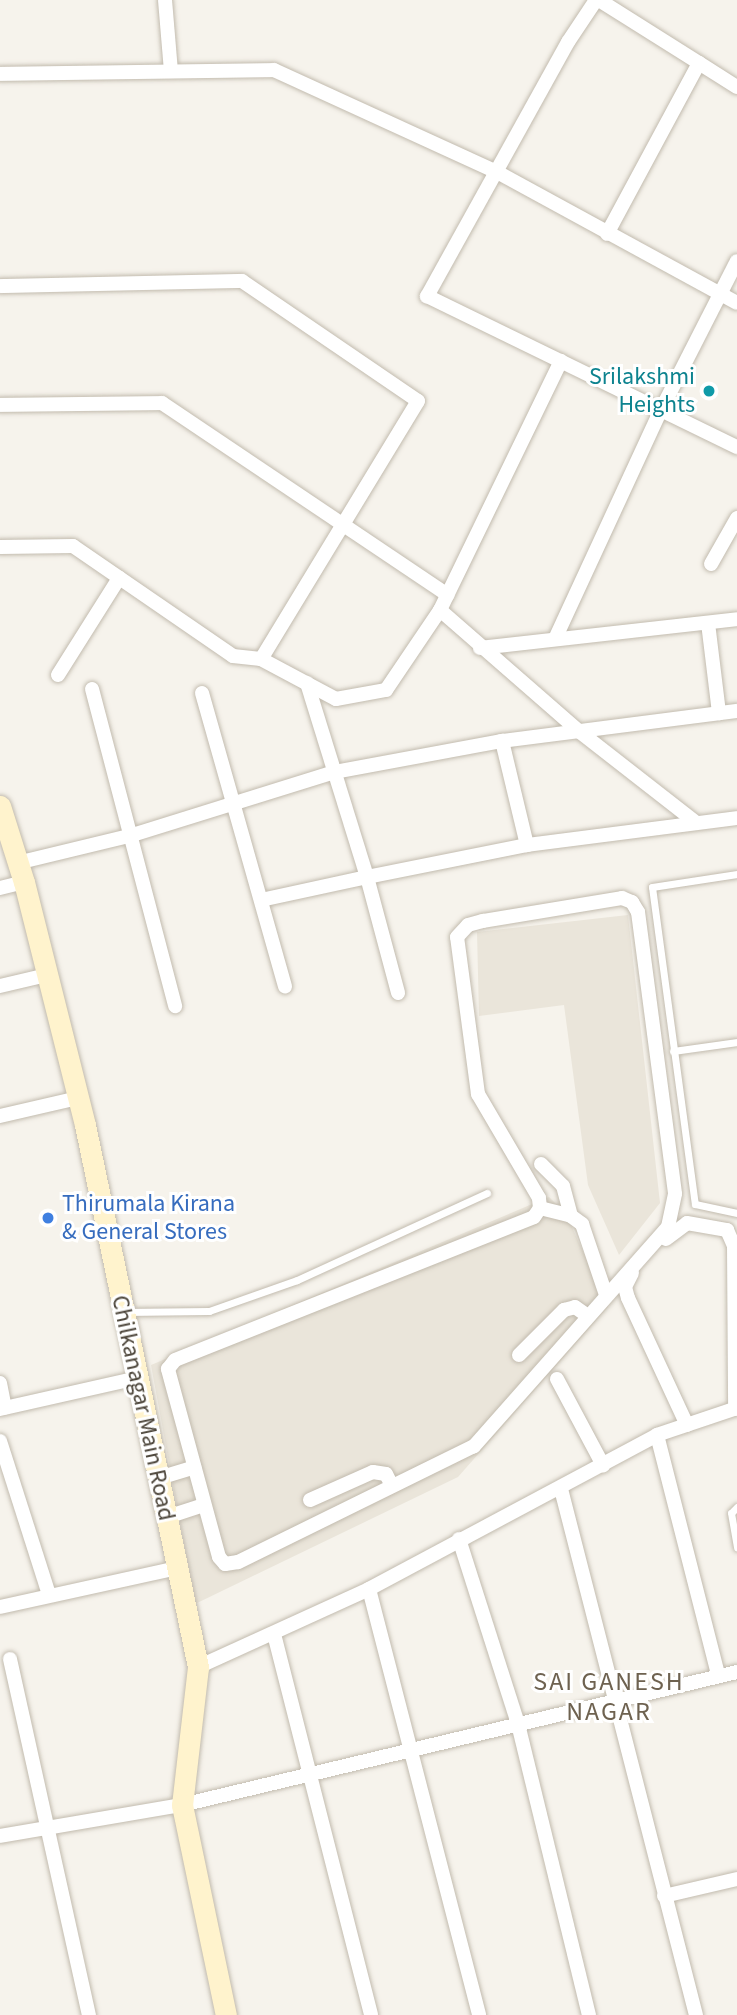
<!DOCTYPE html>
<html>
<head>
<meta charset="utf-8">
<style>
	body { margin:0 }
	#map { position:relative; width:737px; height:2015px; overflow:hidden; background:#f6f3ec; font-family:"Source Sans 3",sans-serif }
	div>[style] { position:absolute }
	.residential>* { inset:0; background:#eae5da }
	.roads { filter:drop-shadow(0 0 2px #c2bbae) drop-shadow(0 0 2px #c2bbae) }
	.lane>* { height:7px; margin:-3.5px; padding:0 3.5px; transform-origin:3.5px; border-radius:3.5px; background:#fff }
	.street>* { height:14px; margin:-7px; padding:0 7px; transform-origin:7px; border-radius:7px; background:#fff }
	.secondary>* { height:21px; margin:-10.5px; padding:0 10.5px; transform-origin:10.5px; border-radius:10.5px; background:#fff3cd }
	.dots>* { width:19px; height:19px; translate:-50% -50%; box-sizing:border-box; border:4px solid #fff; border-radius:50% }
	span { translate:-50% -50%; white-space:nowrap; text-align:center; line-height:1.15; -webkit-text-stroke:6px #fff; paint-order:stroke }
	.culture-label { font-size:24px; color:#0d838f }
	.right { translate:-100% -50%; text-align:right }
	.shop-label { font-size:24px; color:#366cbe }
	.left { translate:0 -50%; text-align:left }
	.street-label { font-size:24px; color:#4b4439 }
	.neighbourhood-label { font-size:26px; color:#6e6250; letter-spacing:2px }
</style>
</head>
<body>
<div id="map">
	<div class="residential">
		<div style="clip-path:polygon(628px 915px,660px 1203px,619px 1255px,588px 1185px,564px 1005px,479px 1016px,477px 932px)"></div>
		<div style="clip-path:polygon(549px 1197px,566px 1214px,608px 1307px,458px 1477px,195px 1604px,151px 1365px)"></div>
	</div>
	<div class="roads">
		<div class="lane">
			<div style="left:737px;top:874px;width:86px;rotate:171.3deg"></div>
			<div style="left:652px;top:887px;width:320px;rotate:82.3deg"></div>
			<div style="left:695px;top:1204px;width:43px;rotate:12.1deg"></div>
			<div style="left:673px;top:1051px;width:65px;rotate:-8deg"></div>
			<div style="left:125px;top:1312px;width:84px;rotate:-0.7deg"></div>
			<div style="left:209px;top:1311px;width:93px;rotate:-19.4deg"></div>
			<div style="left:297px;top:1280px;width:209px;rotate:-24.6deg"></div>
			<div style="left:737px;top:1507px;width:8px;rotate:135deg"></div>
			<div style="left:731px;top:1513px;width:35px;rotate:80deg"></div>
		</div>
		<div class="street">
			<div style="left:165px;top:0;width:71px;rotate:85.2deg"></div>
			<div style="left:596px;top:0;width:50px;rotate:123.7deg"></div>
			<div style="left:568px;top:42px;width:291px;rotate:119deg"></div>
			<div style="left:427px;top:296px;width:345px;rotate:26deg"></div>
			<div style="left:599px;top:0;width:118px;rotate:32.2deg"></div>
			<div style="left:699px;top:63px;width:194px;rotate:118.3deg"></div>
			<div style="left:699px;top:63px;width:45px;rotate:32.3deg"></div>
			<div style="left:0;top:74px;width:274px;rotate:-0.8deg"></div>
			<div style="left:274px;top:70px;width:245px;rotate:24.6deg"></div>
			<div style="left:497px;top:172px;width:273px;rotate:28.6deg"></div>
			<div style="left:0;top:286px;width:242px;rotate:-1.2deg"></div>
			<div style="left:242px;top:281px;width:213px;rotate:34.3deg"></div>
			<div style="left:418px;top:401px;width:302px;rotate:121.3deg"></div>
			<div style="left:0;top:405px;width:162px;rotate:-0.7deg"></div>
			<div style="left:162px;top:403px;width:344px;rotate:33.9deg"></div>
			<div style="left:0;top:547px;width:73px;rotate:-0.8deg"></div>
			<div style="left:73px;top:546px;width:194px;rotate:34.5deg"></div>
			<div style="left:233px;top:656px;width:28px;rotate:6deg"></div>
			<div style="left:261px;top:659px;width:85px;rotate:28.1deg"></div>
			<div style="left:336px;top:699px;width:51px;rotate:-10.2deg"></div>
			<div style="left:386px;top:690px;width:97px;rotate:-56deg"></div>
			<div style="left:440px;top:610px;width:277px;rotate:-64.1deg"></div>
			<div style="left:711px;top:564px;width:53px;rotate:-60.5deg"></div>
			<div style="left:440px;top:610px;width:186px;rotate:41.1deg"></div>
			<div style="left:580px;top:732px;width:145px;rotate:38deg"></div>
			<div style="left:708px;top:623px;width:91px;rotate:83deg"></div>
			<div style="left:555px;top:639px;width:252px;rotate:-65.2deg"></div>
			<div style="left:661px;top:410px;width:167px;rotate:-63deg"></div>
			<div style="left:480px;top:648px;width:259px;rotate:-6.4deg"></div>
			<div style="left:58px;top:675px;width:115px;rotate:-57.8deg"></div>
			<div style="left:307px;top:683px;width:203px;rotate:72.8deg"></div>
			<div style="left:367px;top:877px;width:163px;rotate:-11.3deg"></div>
			<div style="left:527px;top:845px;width:212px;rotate:-7.3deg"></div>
			<div style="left:92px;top:689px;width:328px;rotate:75.3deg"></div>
			<div style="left:202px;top:693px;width:305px;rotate:74.2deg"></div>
			<div style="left:502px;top:741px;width:107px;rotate:76.5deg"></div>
			<div style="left:17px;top:863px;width:115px;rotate:-13.6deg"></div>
			<div style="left:129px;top:836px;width:215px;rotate:-17.3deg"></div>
			<div style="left:334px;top:772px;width:171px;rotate:-10.5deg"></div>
			<div style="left:502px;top:741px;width:237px;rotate:-7.3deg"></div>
			<div style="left:0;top:888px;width:25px;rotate:-14deg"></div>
			<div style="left:622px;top:898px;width:11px;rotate:22deg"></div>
			<div style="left:632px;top:902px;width:12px;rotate:59deg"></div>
			<div style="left:638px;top:912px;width:284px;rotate:82.5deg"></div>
			<div style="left:675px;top:1194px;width:34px;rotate:102deg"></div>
			<div style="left:668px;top:1227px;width:293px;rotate:131.5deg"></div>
			<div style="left:474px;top:1446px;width:263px;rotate:153.8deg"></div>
			<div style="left:238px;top:1562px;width:13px;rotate:171deg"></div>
			<div style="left:225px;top:1564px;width:9px;rotate:-131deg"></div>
			<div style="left:219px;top:1557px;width:195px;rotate:-105.2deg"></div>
			<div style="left:168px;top:1369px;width:11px;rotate:-52deg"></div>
			<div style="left:175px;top:1360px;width:386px;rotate:-21.7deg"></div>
			<div style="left:534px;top:1217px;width:11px;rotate:-56deg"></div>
			<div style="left:540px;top:1208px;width:10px;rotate:-96deg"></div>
			<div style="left:539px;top:1198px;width:121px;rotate:-120.4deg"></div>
			<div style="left:478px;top:1094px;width:158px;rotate:-97.6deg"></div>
			<div style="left:457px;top:937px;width:16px;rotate:-47deg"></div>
			<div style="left:468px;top:925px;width:16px;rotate:-15deg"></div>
			<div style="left:483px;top:921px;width:141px;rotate:-9.4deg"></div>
			<div style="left:261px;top:900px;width:108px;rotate:-12.2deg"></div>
			<div style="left:367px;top:877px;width:120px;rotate:75deg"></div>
			<div style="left:0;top:986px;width:48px;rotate:-13.2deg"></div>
			<div style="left:0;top:1116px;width:80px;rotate:-13deg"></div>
			<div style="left:541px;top:1164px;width:31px;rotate:45deg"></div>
			<div style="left:563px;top:1186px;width:31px;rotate:75deg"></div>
			<div style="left:540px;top:1208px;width:32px;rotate:14deg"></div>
			<div style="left:571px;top:1216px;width:14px;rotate:36deg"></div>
			<div style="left:582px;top:1224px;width:75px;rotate:71.3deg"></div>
			<div style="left:666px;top:1239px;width:26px;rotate:-37deg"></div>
			<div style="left:687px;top:1223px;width:41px;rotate:9.9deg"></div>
			<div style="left:727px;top:1230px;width:17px;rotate:66deg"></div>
			<div style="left:734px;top:1246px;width:163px;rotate:89.6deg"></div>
			<div style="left:632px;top:1273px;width:16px;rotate:117deg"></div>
			<div style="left:625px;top:1287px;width:11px;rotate:75deg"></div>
			<div style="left:628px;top:1298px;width:140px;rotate:65.1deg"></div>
			<div style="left:519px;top:1355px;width:64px;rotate:-45deg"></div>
			<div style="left:564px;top:1310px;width:11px;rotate:-15deg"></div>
			<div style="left:575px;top:1307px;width:16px;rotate:35deg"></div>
			<div style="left:557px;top:1379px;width:98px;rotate:61.9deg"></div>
			<div style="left:0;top:1383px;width:25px;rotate:79deg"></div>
			<div style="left:0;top:1409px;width:141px;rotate:-12.7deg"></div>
			<div style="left:657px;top:1435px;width:248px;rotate:75.7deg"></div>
			<div style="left:0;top:1441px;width:162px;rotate:72.3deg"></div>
			<div style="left:159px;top:1478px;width:37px;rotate:-17deg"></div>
			<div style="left:561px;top:1489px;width:543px;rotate:75.61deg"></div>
			<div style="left:310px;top:1500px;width:69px;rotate:-24deg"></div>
			<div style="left:373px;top:1472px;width:13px;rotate:9deg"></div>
			<div style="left:386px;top:1474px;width:13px;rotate:63deg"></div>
			<div style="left:167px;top:1517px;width:39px;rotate:-18deg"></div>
			<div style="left:459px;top:1539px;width:194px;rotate:72.3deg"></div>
			<div style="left:518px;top:1724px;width:300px;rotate:76.3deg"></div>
			<div style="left:369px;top:1589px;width:440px;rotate:75.5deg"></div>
			<div style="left:0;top:1607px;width:181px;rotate:-12.4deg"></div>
			<div style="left:274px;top:1634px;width:393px;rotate:75.7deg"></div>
			<div style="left:10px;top:1659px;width:365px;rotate:77.5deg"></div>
			<div style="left:198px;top:1667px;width:188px;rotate:-24.5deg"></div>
			<div style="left:369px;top:1589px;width:327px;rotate:-28.1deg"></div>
			<div style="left:657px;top:1435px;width:84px;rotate:-18.6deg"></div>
			<div style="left:0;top:1836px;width:185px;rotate:-9.7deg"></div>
			<div style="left:182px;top:1805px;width:571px;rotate:-13.48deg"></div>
			<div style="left:664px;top:1896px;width:75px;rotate:-13.1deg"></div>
		</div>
		<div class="secondary">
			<div style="left:0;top:806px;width:80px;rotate:72.5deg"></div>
			<div style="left:24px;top:882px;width:251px;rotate:75.9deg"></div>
			<div style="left:85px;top:1125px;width:554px;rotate:78.22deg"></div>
			<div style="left:198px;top:1667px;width:139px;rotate:96.6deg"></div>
			<div style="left:182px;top:1805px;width:215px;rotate:78.2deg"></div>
		</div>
	</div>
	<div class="dots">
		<div style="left:709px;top:391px;background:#0f9aa8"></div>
		<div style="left:48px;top:1218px;background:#3f7fe0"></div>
	</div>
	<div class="culture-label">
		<span class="right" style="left:695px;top:391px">Srilakshmi<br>Heights</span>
	</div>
	<div class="shop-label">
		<span class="left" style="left:62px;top:1218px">Thirumala Kirana<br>&amp; General Stores</span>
	</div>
	<div class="street-label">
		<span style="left:143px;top:1408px;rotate:78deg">Chilkanagar Main Road</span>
	</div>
	<div class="neighbourhood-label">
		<span style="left:609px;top:1697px">SAI GANESH<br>NAGAR</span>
	</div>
</div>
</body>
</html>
